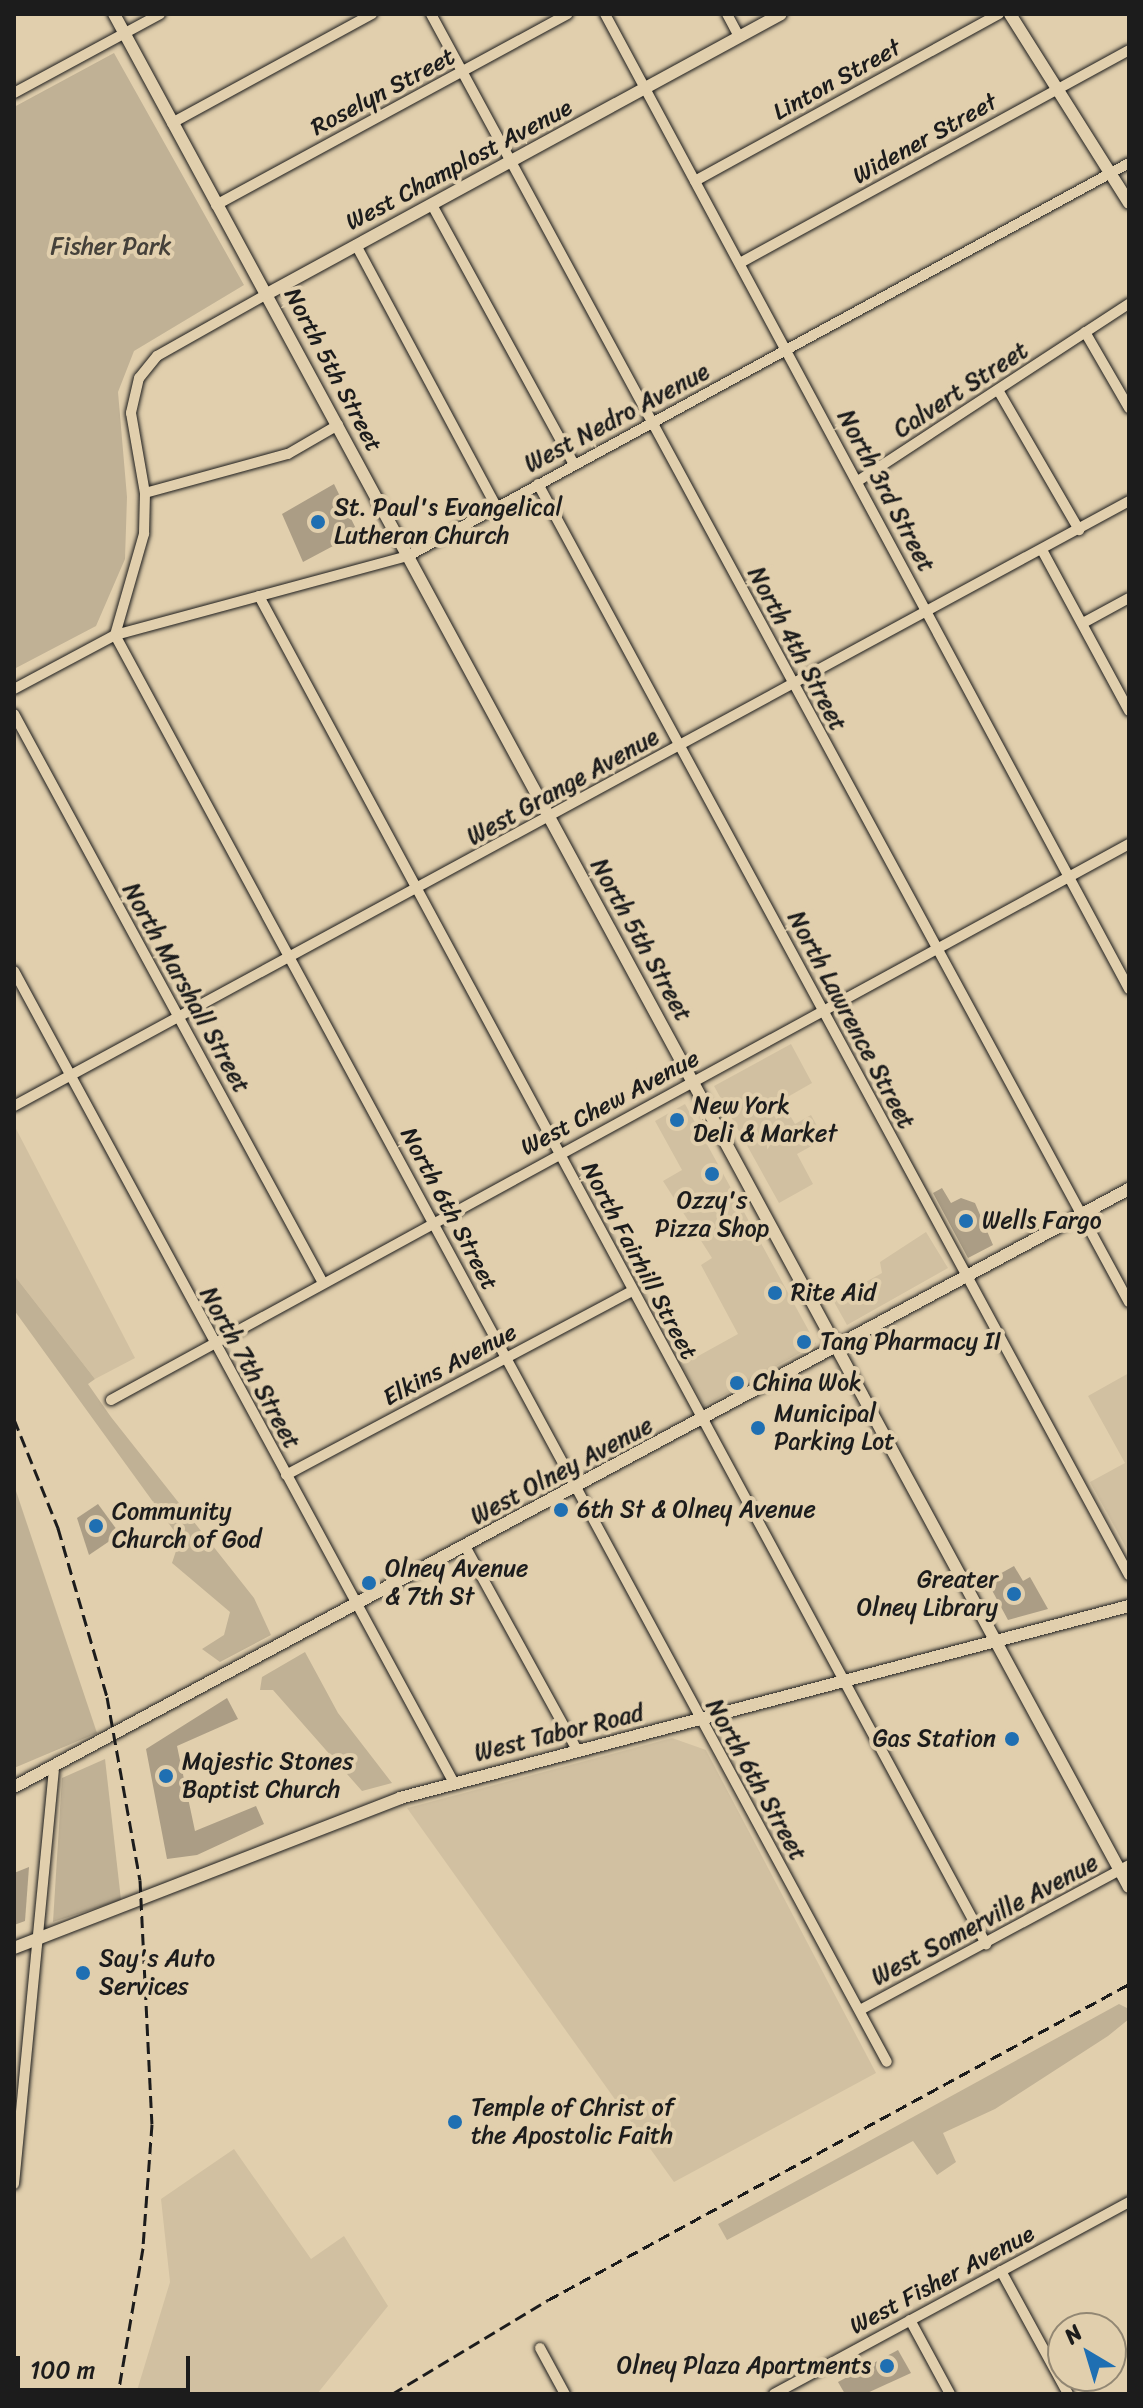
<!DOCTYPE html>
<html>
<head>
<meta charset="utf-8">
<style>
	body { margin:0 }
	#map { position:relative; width:1143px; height:2408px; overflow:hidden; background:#e1cfad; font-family:Sriracha,sans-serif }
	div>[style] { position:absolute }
	.built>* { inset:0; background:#d1c0a1 }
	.green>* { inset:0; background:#c0b195 }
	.building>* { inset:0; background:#ab9d85 }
	.roads { filter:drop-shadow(0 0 2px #1c1c1c) drop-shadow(0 0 2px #1c1c1c) }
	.minor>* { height:10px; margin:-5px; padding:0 5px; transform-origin:5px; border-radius:5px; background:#e1cfad }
	.tertiary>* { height:12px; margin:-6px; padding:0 6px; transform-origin:6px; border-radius:6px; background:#e1cfad }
	.rail>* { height:3px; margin-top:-1.5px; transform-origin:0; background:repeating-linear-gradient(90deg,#1c1c1c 0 12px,transparent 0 18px) }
	.dots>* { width:22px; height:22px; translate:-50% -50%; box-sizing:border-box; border:4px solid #e1cfad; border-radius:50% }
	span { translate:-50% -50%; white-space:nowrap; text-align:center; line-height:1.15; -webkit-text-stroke:8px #e1cfad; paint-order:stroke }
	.street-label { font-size:24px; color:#1c1c1c }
	.park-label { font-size:24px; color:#45413a }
	.poi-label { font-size:24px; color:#1c1c1c }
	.left { translate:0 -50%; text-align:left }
	.right { translate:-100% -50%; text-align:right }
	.frame { position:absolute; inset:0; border:16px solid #1c1c1c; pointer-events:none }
	.north { position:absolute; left:1047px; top:2312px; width:80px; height:80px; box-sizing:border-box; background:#e1cfad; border:2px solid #928773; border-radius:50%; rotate:322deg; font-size:22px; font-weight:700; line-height:32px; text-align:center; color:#1c1c1c }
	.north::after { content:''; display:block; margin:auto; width:28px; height:36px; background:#1f6fb2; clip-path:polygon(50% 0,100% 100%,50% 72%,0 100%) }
	.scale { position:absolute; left:16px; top:2356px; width:174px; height:36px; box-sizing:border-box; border:4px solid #1c1c1c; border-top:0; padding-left:10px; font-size:24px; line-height:28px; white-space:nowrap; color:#1c1c1c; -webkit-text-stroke:6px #e1cfad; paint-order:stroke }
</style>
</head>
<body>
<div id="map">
	<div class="built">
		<div style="clip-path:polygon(791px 1044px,812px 1083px,770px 1107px,776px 1119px,788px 1112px,795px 1124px,811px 1115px,824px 1139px,797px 1154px,813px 1184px,779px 1203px,714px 1086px)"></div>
		<div style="clip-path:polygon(685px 1104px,816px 1344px,704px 1406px,682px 1365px,738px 1334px,701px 1265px,712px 1258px,663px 1181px,682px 1170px,655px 1121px)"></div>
		<div style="clip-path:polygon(14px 1125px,135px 1358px,95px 1379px,14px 1275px)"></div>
		<div style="clip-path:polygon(926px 1232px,948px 1268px,847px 1325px,833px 1300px,882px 1273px,880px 1262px)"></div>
		<div style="clip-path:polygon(1129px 1373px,1129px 1553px,1090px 1482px,1125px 1463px,1088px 1396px)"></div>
		<div style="clip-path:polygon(672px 1738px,706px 1750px,876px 2073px,674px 2182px,407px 1808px)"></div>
		<div style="clip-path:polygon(234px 2149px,311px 2259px,344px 2236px,388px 2306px,317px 2394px,136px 2394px,170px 2282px,161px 2199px)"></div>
	</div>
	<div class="green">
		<div style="clip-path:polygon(114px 53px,244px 285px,134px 351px,118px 392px,127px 497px,125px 559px,96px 626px,14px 669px,14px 107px)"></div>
		<div style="clip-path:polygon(14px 1275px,95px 1379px,88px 1384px,111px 1417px,254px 1598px,271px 1635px,220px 1662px,202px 1649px,224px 1635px,230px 1612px,172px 1563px,180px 1539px,14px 1310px)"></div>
		<div style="clip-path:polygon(14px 1485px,97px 1733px,14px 1768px)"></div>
		<div style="clip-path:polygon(305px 1652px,338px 1713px,392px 1783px,362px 1791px,273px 1690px,260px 1690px,262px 1677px)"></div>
		<div style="clip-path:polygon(105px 1759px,121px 1900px,53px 1922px,62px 1778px)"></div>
		<div style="clip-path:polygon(1119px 2004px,1129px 2009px,1129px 2019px,1108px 2036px,995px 2109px,943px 2133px,956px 2162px,937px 2175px,913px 2141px,727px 2240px,718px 2224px)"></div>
	</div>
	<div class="building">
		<div style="clip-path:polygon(334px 484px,361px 539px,353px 543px,350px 537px,303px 562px,282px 514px)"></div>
		<div style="clip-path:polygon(942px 1188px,951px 1203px,961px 1198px,975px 1203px,993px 1245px,968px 1258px,933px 1193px)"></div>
		<div style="clip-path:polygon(98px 1504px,120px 1534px,89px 1555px,77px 1518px)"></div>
		<div style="clip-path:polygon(1014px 1566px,1023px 1581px,1030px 1577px,1048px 1609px,1008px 1620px,987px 1581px)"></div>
		<div style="clip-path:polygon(227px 1698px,238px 1719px,177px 1746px,195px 1831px,256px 1806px,264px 1824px,197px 1855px,167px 1859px,146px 1749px)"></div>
		<div style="clip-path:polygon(29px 1867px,25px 1921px,14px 1925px,14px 1873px)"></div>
		<div style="clip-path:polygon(898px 2350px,911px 2373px,865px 2394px,845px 2394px,838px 2382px)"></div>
	</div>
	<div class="roads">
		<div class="minor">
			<div style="left:431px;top:14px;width:1465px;rotate:61.55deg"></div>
			<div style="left:605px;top:14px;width:1107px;rotate:61.74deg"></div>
			<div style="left:727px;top:14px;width:26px;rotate:62deg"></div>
			<div style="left:14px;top:93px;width:166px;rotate:-28.4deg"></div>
			<div style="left:172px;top:123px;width:228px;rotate:-28.6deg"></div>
			<div style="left:695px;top:181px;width:347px;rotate:-28.8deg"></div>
			<div style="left:216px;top:205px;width:400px;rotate:-28.5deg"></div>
			<div style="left:432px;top:205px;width:295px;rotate:61.3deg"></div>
			<div style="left:356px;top:245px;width:296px;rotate:61.8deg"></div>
			<div style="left:740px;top:263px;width:443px;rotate:-28.7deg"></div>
			<div style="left:267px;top:294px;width:126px;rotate:150.6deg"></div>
			<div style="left:157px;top:356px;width:28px;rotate:129deg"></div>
			<div style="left:139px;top:378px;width:36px;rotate:103deg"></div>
			<div style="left:131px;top:413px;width:81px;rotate:80.1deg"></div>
			<div style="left:145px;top:493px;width:41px;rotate:91.4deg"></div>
			<div style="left:144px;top:534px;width:105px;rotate:106deg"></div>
			<div style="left:115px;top:635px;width:1622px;rotate:61.59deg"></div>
			<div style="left:1085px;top:332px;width:88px;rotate:59.9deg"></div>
			<div style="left:998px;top:390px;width:162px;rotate:59.9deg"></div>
			<div style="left:858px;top:481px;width:324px;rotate:-33.2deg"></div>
			<div style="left:538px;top:484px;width:1241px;rotate:61.56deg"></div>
			<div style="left:145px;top:493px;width:148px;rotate:-15.3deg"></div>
			<div style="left:288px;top:454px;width:58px;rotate:-30.1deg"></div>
			<div style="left:1042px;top:550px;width:183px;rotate:61.6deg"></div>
			<div style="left:259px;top:596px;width:1532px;rotate:61.66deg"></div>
			<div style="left:1083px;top:623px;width:52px;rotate:-28.5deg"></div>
			<div style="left:14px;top:689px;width:115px;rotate:-28.1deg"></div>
			<div style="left:115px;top:635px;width:303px;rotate:-15.1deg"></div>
			<div style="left:408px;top:556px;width:821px;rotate:-28.59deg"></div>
			<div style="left:14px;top:714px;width:645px;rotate:61.49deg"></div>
			<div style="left:14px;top:971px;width:924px;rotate:61.55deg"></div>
			<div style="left:14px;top:1106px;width:1269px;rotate:-28.48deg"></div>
			<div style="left:111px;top:1400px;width:1160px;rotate:-28.64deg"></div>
			<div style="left:286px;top:1475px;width:392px;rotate:-28deg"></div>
			<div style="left:466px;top:1548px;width:230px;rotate:61.2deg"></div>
			<div style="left:860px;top:2010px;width:306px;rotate:-28.3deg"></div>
			<div style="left:14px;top:2184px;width:415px;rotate:-84.5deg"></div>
			<div style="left:1001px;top:2271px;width:140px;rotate:61.4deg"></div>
			<div style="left:910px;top:2320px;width:84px;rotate:61.6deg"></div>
			<div style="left:540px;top:2348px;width:52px;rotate:61.5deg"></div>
			<div style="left:774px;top:2394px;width:404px;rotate:-28.4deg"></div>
		</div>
		<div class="tertiary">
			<div style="left:114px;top:14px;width:2130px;rotate:61.55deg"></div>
			<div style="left:1010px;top:14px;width:223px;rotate:57.8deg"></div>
			<div style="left:267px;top:294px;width:585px;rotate:-28.58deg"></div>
			<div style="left:14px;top:1787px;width:1265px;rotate:-28.21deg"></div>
			<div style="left:14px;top:1948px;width:414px;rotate:-21.2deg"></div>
			<div style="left:400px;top:1798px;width:754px;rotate:-14.76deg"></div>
		</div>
	</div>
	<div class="rail">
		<div style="left:14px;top:1419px;width:118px;rotate:68deg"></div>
		<div style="left:58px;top:1528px;width:176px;rotate:73.8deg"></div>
		<div style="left:107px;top:1697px;width:186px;rotate:79.8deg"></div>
		<div style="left:140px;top:1880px;width:244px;rotate:87.2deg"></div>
		<div style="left:152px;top:2124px;width:124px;rotate:94.2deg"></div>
		<div style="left:143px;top:2248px;width:148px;rotate:99.7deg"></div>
		<div style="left:392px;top:2394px;width:182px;rotate:-31.1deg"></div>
		<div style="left:548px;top:2300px;width:661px;rotate:-28.54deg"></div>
	</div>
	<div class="dots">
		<div style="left:318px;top:522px;background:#1f6fb2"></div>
		<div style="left:677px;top:1120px;background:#1f6fb2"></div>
		<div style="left:712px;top:1174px;background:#1f6fb2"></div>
		<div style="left:966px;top:1221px;background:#1f6fb2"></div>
		<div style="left:775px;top:1293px;background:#1f6fb2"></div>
		<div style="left:804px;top:1342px;background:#1f6fb2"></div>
		<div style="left:737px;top:1383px;background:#1f6fb2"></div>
		<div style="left:758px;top:1428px;background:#1f6fb2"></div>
		<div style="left:561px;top:1510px;background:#1f6fb2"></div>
		<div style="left:96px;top:1526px;background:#1f6fb2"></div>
		<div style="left:369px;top:1583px;background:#1f6fb2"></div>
		<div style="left:1014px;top:1594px;background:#1f6fb2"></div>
		<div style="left:1012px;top:1739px;background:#1f6fb2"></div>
		<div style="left:166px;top:1776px;background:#1f6fb2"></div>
		<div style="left:83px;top:1973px;background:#1f6fb2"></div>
		<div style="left:455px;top:2122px;background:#1f6fb2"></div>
		<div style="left:887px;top:2366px;background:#1f6fb2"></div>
	</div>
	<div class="street-label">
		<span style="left:837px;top:80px;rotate:-29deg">Linton Street</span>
		<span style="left:383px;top:92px;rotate:-28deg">Roselyn Street</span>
		<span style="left:925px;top:139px;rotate:-29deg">Widener Street</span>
		<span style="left:459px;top:165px;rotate:-28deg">West Champlost Avenue</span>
		<span style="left:333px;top:370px;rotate:62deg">North 5th Street</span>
		<span style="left:961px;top:390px;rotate:-33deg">Calvert Street</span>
		<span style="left:617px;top:418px;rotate:-28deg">West Nedro Avenue</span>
		<span style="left:886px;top:491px;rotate:62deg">North 3rd Street</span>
		<span style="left:797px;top:649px;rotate:62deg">North 4th Street</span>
		<span style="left:563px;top:787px;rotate:-29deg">West Grange Avenue</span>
		<span style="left:641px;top:940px;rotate:61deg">North 5th Street</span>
		<span style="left:186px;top:988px;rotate:61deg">North Marshall Street</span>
		<span style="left:851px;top:1020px;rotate:62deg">North Lawrence Street</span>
		<span style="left:610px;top:1103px;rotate:-28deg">West Chew Avenue</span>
		<span style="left:449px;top:1209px;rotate:62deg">North 6th Street</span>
		<span style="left:639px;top:1261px;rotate:62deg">North Fairhill Street</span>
		<span style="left:450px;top:1365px;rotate:-28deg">Elkins Avenue</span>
		<span style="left:250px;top:1368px;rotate:61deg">North 7th Street</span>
		<span style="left:562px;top:1471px;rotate:-28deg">West Olney Avenue</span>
		<span style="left:559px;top:1733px;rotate:-14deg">West Tabor Road</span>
		<span style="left:756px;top:1780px;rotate:61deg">North 6th Street</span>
		<span style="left:985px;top:1920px;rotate:-28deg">West Somerville Avenue</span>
		<span style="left:942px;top:2280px;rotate:-28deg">West Fisher Avenue</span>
	</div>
	<div class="park-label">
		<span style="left:111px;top:247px">Fisher Park</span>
	</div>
	<div class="poi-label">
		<span class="left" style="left:334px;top:522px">St. Paul's Evangelical<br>Lutheran Church</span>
		<span class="left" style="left:693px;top:1120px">New York<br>Deli &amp; Market</span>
		<span style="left:712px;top:1215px">Ozzy's<br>Pizza Shop</span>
		<span class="left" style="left:982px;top:1221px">Wells Fargo</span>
		<span class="left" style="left:791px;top:1293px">Rite Aid</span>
		<span class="left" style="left:820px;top:1342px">Tang Pharmacy II</span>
		<span class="left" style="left:753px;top:1383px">China Wok</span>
		<span class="left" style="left:774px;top:1428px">Municipal<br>Parking Lot</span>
		<span class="left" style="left:577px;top:1510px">6th St &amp; Olney Avenue</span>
		<span class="left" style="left:112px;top:1526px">Community<br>Church of God</span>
		<span class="left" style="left:385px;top:1583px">Olney Avenue<br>&amp; 7th St</span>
		<span class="right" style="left:998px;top:1594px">Greater<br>Olney Library</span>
		<span class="right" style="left:996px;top:1739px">Gas Station</span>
		<span class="left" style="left:182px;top:1776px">Majestic Stones<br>Baptist Church</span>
		<span class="left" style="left:99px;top:1973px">Say's Auto<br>Services</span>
		<span class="left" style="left:471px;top:2122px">Temple of Christ of<br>the Apostolic Faith</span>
		<span class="right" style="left:871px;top:2366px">Olney Plaza Apartments</span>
	</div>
	<div class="frame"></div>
	<div class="north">N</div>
	<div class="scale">100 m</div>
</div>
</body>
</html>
